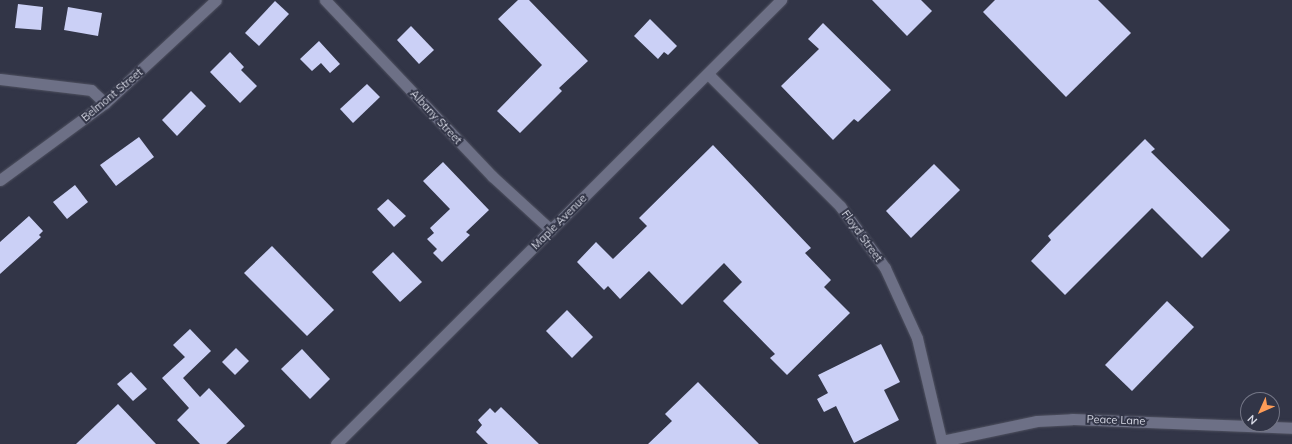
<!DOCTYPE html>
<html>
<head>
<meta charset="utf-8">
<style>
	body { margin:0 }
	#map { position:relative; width:1292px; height:444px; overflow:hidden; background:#323547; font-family:Mulish,sans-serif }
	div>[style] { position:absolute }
	.building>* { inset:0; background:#cbd0f6 }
	.roads { filter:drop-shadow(0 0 1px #4f5160) drop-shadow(0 0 1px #4f5160) }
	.minor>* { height:11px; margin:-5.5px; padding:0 5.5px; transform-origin:5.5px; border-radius:5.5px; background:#6d7086 }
	.tertiary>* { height:11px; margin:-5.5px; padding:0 5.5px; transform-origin:5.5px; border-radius:5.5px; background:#6d7086 }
	.secondary>* { height:11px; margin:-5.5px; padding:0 5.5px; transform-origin:5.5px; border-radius:5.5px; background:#6d7086 }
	span { translate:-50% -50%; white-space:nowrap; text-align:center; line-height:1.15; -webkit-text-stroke:4px #323547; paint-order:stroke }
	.street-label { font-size:11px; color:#d6d8e4 }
	.north { position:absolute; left:1240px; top:392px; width:40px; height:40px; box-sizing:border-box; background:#323547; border:1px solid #747686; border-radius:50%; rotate:225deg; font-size:11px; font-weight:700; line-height:16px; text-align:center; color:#d6d8e4 }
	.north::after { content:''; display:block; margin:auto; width:14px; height:18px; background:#fe9c57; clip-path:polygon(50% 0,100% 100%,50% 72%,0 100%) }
</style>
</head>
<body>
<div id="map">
	<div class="building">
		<div style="clip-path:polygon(518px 0,529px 0,588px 61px,559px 88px,562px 91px,520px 133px,497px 111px,542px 65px,498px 19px)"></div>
		<div style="clip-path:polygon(872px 0,921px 0,932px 11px,907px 36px)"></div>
		<div style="clip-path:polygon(995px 0,1098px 0,1131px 33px,1066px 97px,983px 12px)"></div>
		<div style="clip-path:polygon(275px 1px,289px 14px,259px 46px,245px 33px)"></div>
		<div style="clip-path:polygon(18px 4px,43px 7px,41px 30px,15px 28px)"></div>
		<div style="clip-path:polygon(68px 7px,102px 13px,98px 36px,64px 30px)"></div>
		<div style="clip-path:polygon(650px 19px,677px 46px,668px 55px,664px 52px,658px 59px,634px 36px)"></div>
		<div style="clip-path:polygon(823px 23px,891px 90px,858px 122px,854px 119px,833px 140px,781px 86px,819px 49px,808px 39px)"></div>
		<div style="clip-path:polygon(411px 26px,434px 50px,419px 64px,397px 40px)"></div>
		<div style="clip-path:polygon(319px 41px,340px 64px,330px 73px,321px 63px,312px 71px,300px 59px)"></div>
		<div style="clip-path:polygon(230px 52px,244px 67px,241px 70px,257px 86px,240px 103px,210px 72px)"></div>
		<div style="clip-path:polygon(367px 84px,380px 97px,353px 123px,340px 109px)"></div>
		<div style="clip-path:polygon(191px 91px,206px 106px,177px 136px,162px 120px)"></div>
		<div style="clip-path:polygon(139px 137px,154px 157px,116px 186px,100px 165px)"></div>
		<div style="clip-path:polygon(1145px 139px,1155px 149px,1151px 152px,1230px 230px,1202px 258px,1152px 208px,1065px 295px,1031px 261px,1051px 240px,1048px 236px)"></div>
		<div style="clip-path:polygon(713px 145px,811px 248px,805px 253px,831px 280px,824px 287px,850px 313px,787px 375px,770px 358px,775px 354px,723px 301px,742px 282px,724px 263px,682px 305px,649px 271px,620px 299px,608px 286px,604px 290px,577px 262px,596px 242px,613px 259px,647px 226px,639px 218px)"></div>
		<div style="clip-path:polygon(443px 162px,489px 210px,466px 232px,470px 235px,442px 262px,433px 253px,437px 249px,427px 239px,434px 233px,430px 228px,450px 209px,423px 181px)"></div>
		<div style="clip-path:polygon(934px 164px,960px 190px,911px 238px,886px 211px)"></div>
		<div style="clip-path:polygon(75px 185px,88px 202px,67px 219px,53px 202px)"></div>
		<div style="clip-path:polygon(388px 199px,406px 216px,394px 227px,377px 209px)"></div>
		<div style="clip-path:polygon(29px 216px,43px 231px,39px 235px,41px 237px,0 274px,0 242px)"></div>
		<div style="clip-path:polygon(272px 246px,334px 310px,307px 336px,244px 273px)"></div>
		<div style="clip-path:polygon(393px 252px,422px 282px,400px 302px,372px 272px)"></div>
		<div style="clip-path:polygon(1167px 301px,1194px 327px,1132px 391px,1105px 365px)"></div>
		<div style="clip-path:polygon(567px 310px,593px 337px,572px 358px,546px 331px)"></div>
		<div style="clip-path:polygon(190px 329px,211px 351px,183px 378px,200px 397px,209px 388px,245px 426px,226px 444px,200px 444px,177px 420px,189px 408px,162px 378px,185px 357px,173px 345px)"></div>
		<div style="clip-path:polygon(881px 344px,900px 382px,884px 390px,899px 420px,854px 443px,836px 406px,824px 412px,817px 399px,828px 393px,818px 375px)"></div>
		<div style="clip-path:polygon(236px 348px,249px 361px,235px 375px,222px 362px)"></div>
		<div style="clip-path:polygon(302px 349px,330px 379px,310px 399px,281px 369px)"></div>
		<div style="clip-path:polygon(131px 372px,147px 389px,133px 401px,117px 384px)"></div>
		<div style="clip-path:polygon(698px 382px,759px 444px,648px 444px,672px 421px,665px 414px)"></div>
		<div style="clip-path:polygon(118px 404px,156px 444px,76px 444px)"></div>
		<div style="clip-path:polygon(501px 407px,539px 444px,488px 444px,476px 432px,482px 425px,478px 420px,490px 408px,495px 413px)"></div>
	</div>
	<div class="roads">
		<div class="minor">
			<div style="left:708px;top:74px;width:187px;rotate:45deg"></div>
			<div style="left:840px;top:206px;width:77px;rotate:54deg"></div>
			<div style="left:885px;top:268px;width:77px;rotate:65.4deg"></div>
			<div style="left:917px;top:338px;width:109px;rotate:76.7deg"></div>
			<div style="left:0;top:79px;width:92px;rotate:6.9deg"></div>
			<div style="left:91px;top:90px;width:19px;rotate:43deg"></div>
			<div style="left:942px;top:441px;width:97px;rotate:-11.9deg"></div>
			<div style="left:1037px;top:421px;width:35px;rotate:-3deg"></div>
			<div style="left:1072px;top:419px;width:220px;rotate:2.3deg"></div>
		</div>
		<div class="tertiary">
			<div style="left:325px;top:0;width:243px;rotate:46.5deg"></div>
			<div style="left:492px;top:176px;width:80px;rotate:42.5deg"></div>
			<div style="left:0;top:180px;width:130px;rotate:-36.3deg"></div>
			<div style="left:105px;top:103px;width:151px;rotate:-42.9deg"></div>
		</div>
		<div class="secondary">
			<div style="left:336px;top:444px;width:629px;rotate:-44.94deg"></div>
		</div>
	</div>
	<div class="street-label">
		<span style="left:112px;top:95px;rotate:-40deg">Belmont Street</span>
		<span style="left:436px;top:117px;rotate:47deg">Albany Street</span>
		<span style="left:559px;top:222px;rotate:-45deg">Maple Avenue</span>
		<span style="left:862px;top:236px;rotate:54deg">Floyd Street</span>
		<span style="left:1116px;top:420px;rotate:2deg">Peace Lane</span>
	</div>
	<div class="north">N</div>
</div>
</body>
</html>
